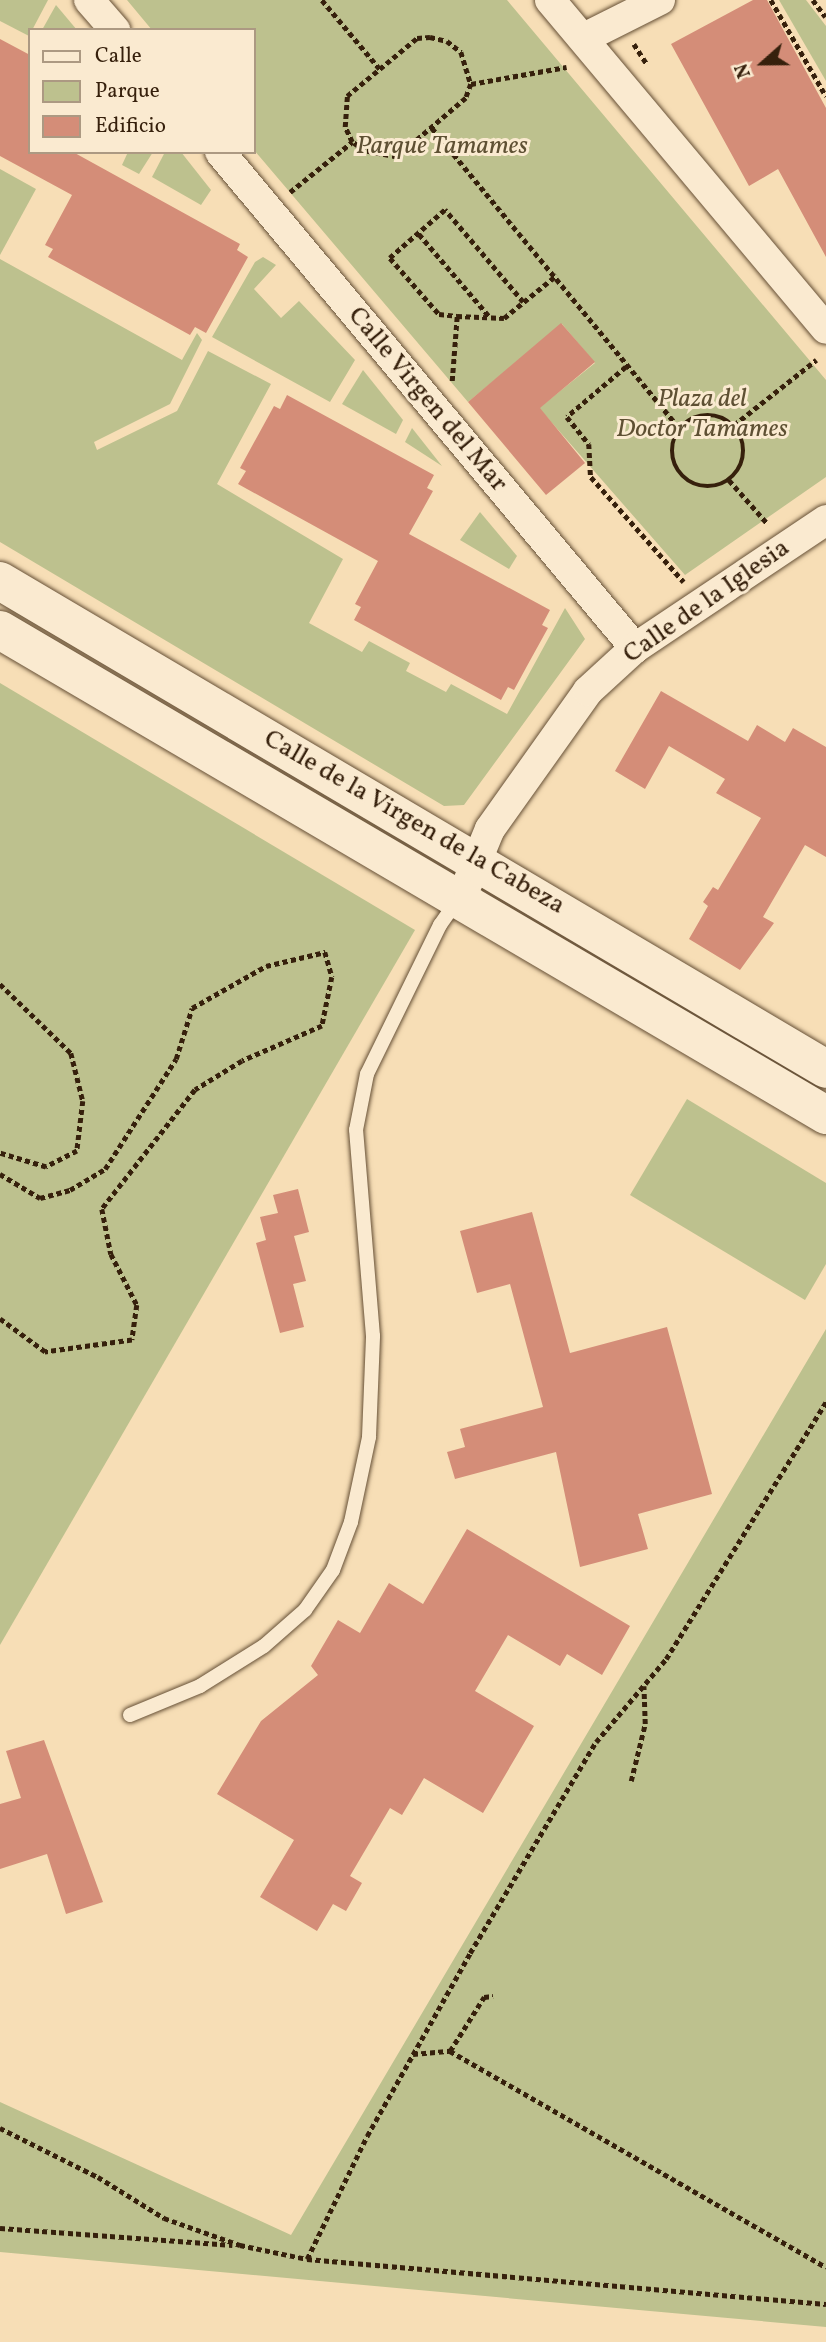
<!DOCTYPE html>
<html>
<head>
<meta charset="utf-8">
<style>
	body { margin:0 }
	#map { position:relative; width:826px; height:2342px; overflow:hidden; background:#f7deb6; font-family:Vollkorn,serif }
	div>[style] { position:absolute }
	.green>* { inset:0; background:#bdc18e }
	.building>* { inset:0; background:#d48d78 }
	.path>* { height:4.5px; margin-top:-2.25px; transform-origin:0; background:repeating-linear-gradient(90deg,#36200c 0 5px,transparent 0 8.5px) }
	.path>.ring { margin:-2.25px; padding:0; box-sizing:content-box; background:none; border:4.5px solid #36200c; border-radius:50% }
	.roads { filter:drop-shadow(0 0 2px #665036) drop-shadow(0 0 2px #665036) }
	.lane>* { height:14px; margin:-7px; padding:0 7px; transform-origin:7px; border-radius:7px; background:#faead0 }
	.street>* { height:30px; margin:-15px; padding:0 15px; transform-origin:15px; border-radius:15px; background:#faead0 }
	.secondary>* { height:38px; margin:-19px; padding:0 19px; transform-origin:19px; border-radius:19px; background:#faead0 }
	span { translate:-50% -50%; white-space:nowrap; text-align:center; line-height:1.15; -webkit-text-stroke:6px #faead0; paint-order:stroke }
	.park-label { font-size:26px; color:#5e5033; font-style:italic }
	.street-label { font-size:26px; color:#36200c }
	.legend { position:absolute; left:28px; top:28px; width:228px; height:126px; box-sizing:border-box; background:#faead0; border:2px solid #ac9982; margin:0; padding:9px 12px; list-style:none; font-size:21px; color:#36200c }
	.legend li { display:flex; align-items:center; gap:14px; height:35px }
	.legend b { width:35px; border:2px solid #ac9982 }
	.north { position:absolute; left:728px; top:28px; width:70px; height:70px; -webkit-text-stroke:5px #faead0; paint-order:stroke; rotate:249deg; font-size:19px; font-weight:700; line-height:28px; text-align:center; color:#36200c }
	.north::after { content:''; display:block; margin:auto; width:24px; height:32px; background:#36200c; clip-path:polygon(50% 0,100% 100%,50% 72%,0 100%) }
</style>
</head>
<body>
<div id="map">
	<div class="green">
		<div style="clip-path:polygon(0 0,48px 0,29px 36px,0 21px)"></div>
		<div style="clip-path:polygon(127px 0,507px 0,826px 380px,826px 477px,685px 575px,539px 408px,595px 363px,562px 324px,468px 402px,254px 150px,254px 30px,152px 30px)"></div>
		<div style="clip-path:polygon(779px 0,806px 0,826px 26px,826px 81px)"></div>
		<div style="clip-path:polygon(56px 5px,77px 30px,42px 30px)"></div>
		<div style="clip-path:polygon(128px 152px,153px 152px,139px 174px,122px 165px)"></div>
		<div style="clip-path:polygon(165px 152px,181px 152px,211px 190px,201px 205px,152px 177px)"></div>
		<div style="clip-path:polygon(0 169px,36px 189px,0 255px)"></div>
		<div style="clip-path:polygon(263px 257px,276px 265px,254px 289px,281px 318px,299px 301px,355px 360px,330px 402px,212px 337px,255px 262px)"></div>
		<div style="clip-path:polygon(0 259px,182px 360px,197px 333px,202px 340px,170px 404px,94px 442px,97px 450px,177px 411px,208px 351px,271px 384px,217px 484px,343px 559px,309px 623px,362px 652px,369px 641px,410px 663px,406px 671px,446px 692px,451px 684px,507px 714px,565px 608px,585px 639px,464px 805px,444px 806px,0 542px)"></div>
		<div style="clip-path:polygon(363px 370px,403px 420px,396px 434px,342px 404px)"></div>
		<div style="clip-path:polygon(412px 428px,442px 466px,405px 442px)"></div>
		<div style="clip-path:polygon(480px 512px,517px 556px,509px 569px,460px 540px)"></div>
		<div style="clip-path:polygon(0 683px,415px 930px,0 1645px)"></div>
		<div style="clip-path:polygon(687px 1099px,826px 1183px,826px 1264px,805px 1300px,630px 1195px)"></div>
		<div style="clip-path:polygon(826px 1329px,826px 2327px,0 2252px,0 2102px,291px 2235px)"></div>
	</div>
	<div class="building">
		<div style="clip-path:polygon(753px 0,767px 0,826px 108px,826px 257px,778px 169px,749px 186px,671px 44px)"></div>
		<div style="clip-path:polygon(0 39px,30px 55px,30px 152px,73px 152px,240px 244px,237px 250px,248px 257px,206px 333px,195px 327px,190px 335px,48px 257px,53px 249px,45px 245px,72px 195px,0 156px)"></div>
		<div style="clip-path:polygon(561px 323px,595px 362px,540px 408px,585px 463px,546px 495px,468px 402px)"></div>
		<div style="clip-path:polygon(287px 395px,434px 475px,427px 488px,433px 491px,409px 534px,550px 610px,542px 625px,548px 628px,527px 666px,514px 690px,508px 687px,501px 700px,354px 620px,361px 607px,355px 604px,378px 561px,238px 484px,246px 471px,240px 468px,274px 406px,280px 409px)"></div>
		<div style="clip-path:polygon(661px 691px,748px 741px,757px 725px,785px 742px,793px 728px,826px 747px,826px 857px,805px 845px,763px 917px,774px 923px,740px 970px,689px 939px,708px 906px,703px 902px,713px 887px,718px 890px,761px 818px,716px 793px,725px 779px,669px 746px,645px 789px,615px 771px)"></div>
		<div style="clip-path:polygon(298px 1189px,309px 1232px,294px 1236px,306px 1281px,293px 1284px,304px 1327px,280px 1333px,256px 1243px,266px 1240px,260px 1217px,278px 1213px,273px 1195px)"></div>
		<div style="clip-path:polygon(532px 1212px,570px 1353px,667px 1327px,712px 1494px,638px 1514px,648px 1549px,580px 1567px,556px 1452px,455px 1479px,447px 1452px,465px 1447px,460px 1429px,543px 1407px,510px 1284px,477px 1293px,460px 1231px)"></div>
		<div style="clip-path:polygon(467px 1529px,630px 1626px,602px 1675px,567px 1654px,560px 1666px,508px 1635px,475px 1691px,534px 1726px,483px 1813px,424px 1778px,402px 1815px,390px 1808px,350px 1876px,362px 1883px,346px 1911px,333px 1904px,317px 1931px,260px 1897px,294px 1840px,217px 1794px,261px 1721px,318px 1675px,311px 1666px,338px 1620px,360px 1633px,389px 1583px,423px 1604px)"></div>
		<div style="clip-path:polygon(44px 1740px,103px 1902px,66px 1914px,47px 1854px,0 1869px,0 1804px,21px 1798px,6px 1751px)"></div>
	</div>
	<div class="path">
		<div style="left:322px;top:0;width:90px;rotate:50deg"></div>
		<div style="left:771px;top:0;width:111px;rotate:60.2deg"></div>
		<div style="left:813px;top:0;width:21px;rotate:53deg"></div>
		<div style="left:430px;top:37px;width:17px;rotate:13deg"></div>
		<div style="left:447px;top:41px;width:18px;rotate:38deg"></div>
		<div style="left:461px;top:52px;width:34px;rotate:73deg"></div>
		<div style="left:471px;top:84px;width:15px;rotate:110deg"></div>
		<div style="left:466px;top:98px;width:91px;rotate:139.5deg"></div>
		<div style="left:397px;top:157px;width:33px;rotate:-169deg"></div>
		<div style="left:365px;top:151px;width:16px;rotate:-145deg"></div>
		<div style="left:352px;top:142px;width:17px;rotate:-115deg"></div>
		<div style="left:345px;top:127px;width:31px;rotate:-86deg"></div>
		<div style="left:347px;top:96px;width:91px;rotate:-39.6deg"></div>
		<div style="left:417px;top:38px;width:13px;rotate:-4deg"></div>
		<div style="left:634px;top:44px;width:24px;rotate:57deg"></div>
		<div style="left:471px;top:84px;width:97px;rotate:-10.1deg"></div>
		<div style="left:432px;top:128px;width:390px;rotate:50.5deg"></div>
		<div style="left:290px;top:192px;width:80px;rotate:-38.9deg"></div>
		<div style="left:419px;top:234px;width:109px;rotate:49.5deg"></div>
		<div style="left:523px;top:302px;width:121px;rotate:-130.3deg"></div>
		<div style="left:445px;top:210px;width:73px;rotate:138.9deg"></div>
		<div style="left:390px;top:258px;width:74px;rotate:48.8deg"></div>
		<div style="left:439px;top:314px;width:18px;rotate:6deg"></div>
		<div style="left:457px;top:316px;width:47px;rotate:2.4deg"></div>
		<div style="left:504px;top:318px;width:68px;rotate:-39.1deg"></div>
		<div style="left:626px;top:367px;width:77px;rotate:139.7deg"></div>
		<div style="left:567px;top:417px;width:35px;rotate:51deg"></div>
		<div style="left:589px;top:444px;width:33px;rotate:87deg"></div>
		<div style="left:591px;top:477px;width:140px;rotate:48.5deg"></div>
		<div style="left:452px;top:381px;width:65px;rotate:-85.6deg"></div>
		<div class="ring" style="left:672px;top:415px;width:67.5px;height:67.5px"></div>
		<div style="left:734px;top:425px;width:105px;rotate:-38.4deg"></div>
		<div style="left:729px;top:480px;width:57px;rotate:48.5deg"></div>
		<div style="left:0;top:984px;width:99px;rotate:44.2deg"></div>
		<div style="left:71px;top:1053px;width:49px;rotate:76deg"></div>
		<div style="left:83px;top:1101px;width:50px;rotate:96.8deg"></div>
		<div style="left:77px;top:1151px;width:35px;rotate:153deg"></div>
		<div style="left:46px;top:1167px;width:48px;rotate:-163.1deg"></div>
		<div style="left:0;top:1174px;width:47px;rotate:31deg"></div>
		<div style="left:40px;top:1198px;width:31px;rotate:-15deg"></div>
		<div style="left:70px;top:1190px;width:41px;rotate:-31deg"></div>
		<div style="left:105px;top:1169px;width:131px;rotate:-57.2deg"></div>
		<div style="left:176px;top:1059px;width:53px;rotate:-72.6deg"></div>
		<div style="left:192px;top:1008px;width:85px;rotate:-29.6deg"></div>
		<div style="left:266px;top:966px;width:61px;rotate:-13.3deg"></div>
		<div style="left:325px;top:952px;width:26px;rotate:74deg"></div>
		<div style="left:332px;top:977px;width:50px;rotate:101.5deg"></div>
		<div style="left:322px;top:1026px;width:87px;rotate:156.4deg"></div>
		<div style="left:242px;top:1061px;width:55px;rotate:148.3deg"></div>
		<div style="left:195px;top:1090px;width:151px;rotate:128deg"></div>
		<div style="left:102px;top:1209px;width:46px;rotate:78.7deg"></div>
		<div style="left:111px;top:1254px;width:57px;rotate:63deg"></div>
		<div style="left:137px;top:1305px;width:35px;rotate:98deg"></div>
		<div style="left:132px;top:1340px;width:88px;rotate:172.1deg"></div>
		<div style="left:45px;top:1352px;width:56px;rotate:-143.7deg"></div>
		<div style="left:631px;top:1781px;width:59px;rotate:-76.2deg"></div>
		<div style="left:645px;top:1724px;width:38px;rotate:-92deg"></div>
		<div style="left:450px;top:2051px;width:64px;rotate:-57.8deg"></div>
		<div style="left:484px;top:1997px;width:9px;rotate:-6deg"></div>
		<div style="left:413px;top:2054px;width:37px;rotate:-5deg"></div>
		<div style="left:450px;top:2051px;width:434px;rotate:29.9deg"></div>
		<div style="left:0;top:2128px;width:110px;rotate:26.6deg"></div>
		<div style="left:98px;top:2177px;width:78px;rotate:31.8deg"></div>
		<div style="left:164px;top:2218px;width:81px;rotate:19.6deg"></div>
		<div style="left:240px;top:2245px;width:68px;rotate:11.8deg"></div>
		<div style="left:307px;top:2259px;width:521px;rotate:4.96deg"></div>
		<div style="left:0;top:2228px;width:233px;rotate:4.2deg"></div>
		<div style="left:307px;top:2259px;width:137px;rotate:-64deg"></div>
		<div style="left:367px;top:2136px;width:210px;rotate:-60.6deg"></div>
		<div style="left:470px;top:1953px;width:246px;rotate:-59.2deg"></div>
		<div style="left:596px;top:1742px;width:109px;rotate:-49.9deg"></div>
		<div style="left:666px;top:1659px;width:303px;rotate:-58.1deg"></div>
	</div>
	<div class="roads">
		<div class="lane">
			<div style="left:130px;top:1715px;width:76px;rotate:-22.5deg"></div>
			<div style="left:200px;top:1686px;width:75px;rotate:-32deg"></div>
			<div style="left:264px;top:1646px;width:55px;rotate:-41.3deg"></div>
			<div style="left:305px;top:1610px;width:49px;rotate:-55deg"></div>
			<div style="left:333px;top:1570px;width:51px;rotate:-69.4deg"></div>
			<div style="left:351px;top:1522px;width:87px;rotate:-78deg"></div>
			<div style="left:369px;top:1437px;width:101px;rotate:-87.7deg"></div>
			<div style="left:373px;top:1336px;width:207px;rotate:-94.7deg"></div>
			<div style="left:356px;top:1130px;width:57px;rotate:-78.9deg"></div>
			<div style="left:367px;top:1074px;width:166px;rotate:-63.9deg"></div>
			<div style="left:440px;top:925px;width:29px;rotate:-55deg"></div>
		</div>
		<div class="street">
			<div style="left:89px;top:0;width:40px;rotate:49deg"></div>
			<div style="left:550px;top:0;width:429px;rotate:50deg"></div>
			<div style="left:584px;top:38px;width:85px;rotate:-26.6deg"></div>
			<div style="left:220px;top:152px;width:647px;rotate:50.08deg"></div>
			<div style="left:468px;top:882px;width:57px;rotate:-67.5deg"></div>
			<div style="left:490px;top:829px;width:169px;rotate:-54.6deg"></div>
			<div style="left:588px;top:691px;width:64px;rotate:-42.5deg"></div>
			<div style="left:635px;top:648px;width:230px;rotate:-33.8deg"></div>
		</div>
		<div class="secondary">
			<div style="left:0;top:581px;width:959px;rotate:30.57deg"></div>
			<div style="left:0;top:630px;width:958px;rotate:30.42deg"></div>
		</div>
	</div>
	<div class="park-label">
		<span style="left:442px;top:147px">Parque Tamames</span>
		<span style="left:702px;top:415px">Plaza del<br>Doctor Tamames</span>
	</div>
	<div class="street-label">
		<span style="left:427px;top:400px;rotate:50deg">Calle Virgen del Mar</span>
		<span style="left:707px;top:602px;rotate:-35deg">Calle de la Iglesia</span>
		<span style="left:414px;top:823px;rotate:30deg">Calle de la Virgen de la Cabeza</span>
	</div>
	<ul class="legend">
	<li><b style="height:9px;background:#faead0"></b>Calle</li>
	<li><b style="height:19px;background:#bdc18e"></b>Parque</li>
	<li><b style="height:19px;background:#d48d78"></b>Edificio</li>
	</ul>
	<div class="north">N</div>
</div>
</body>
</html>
